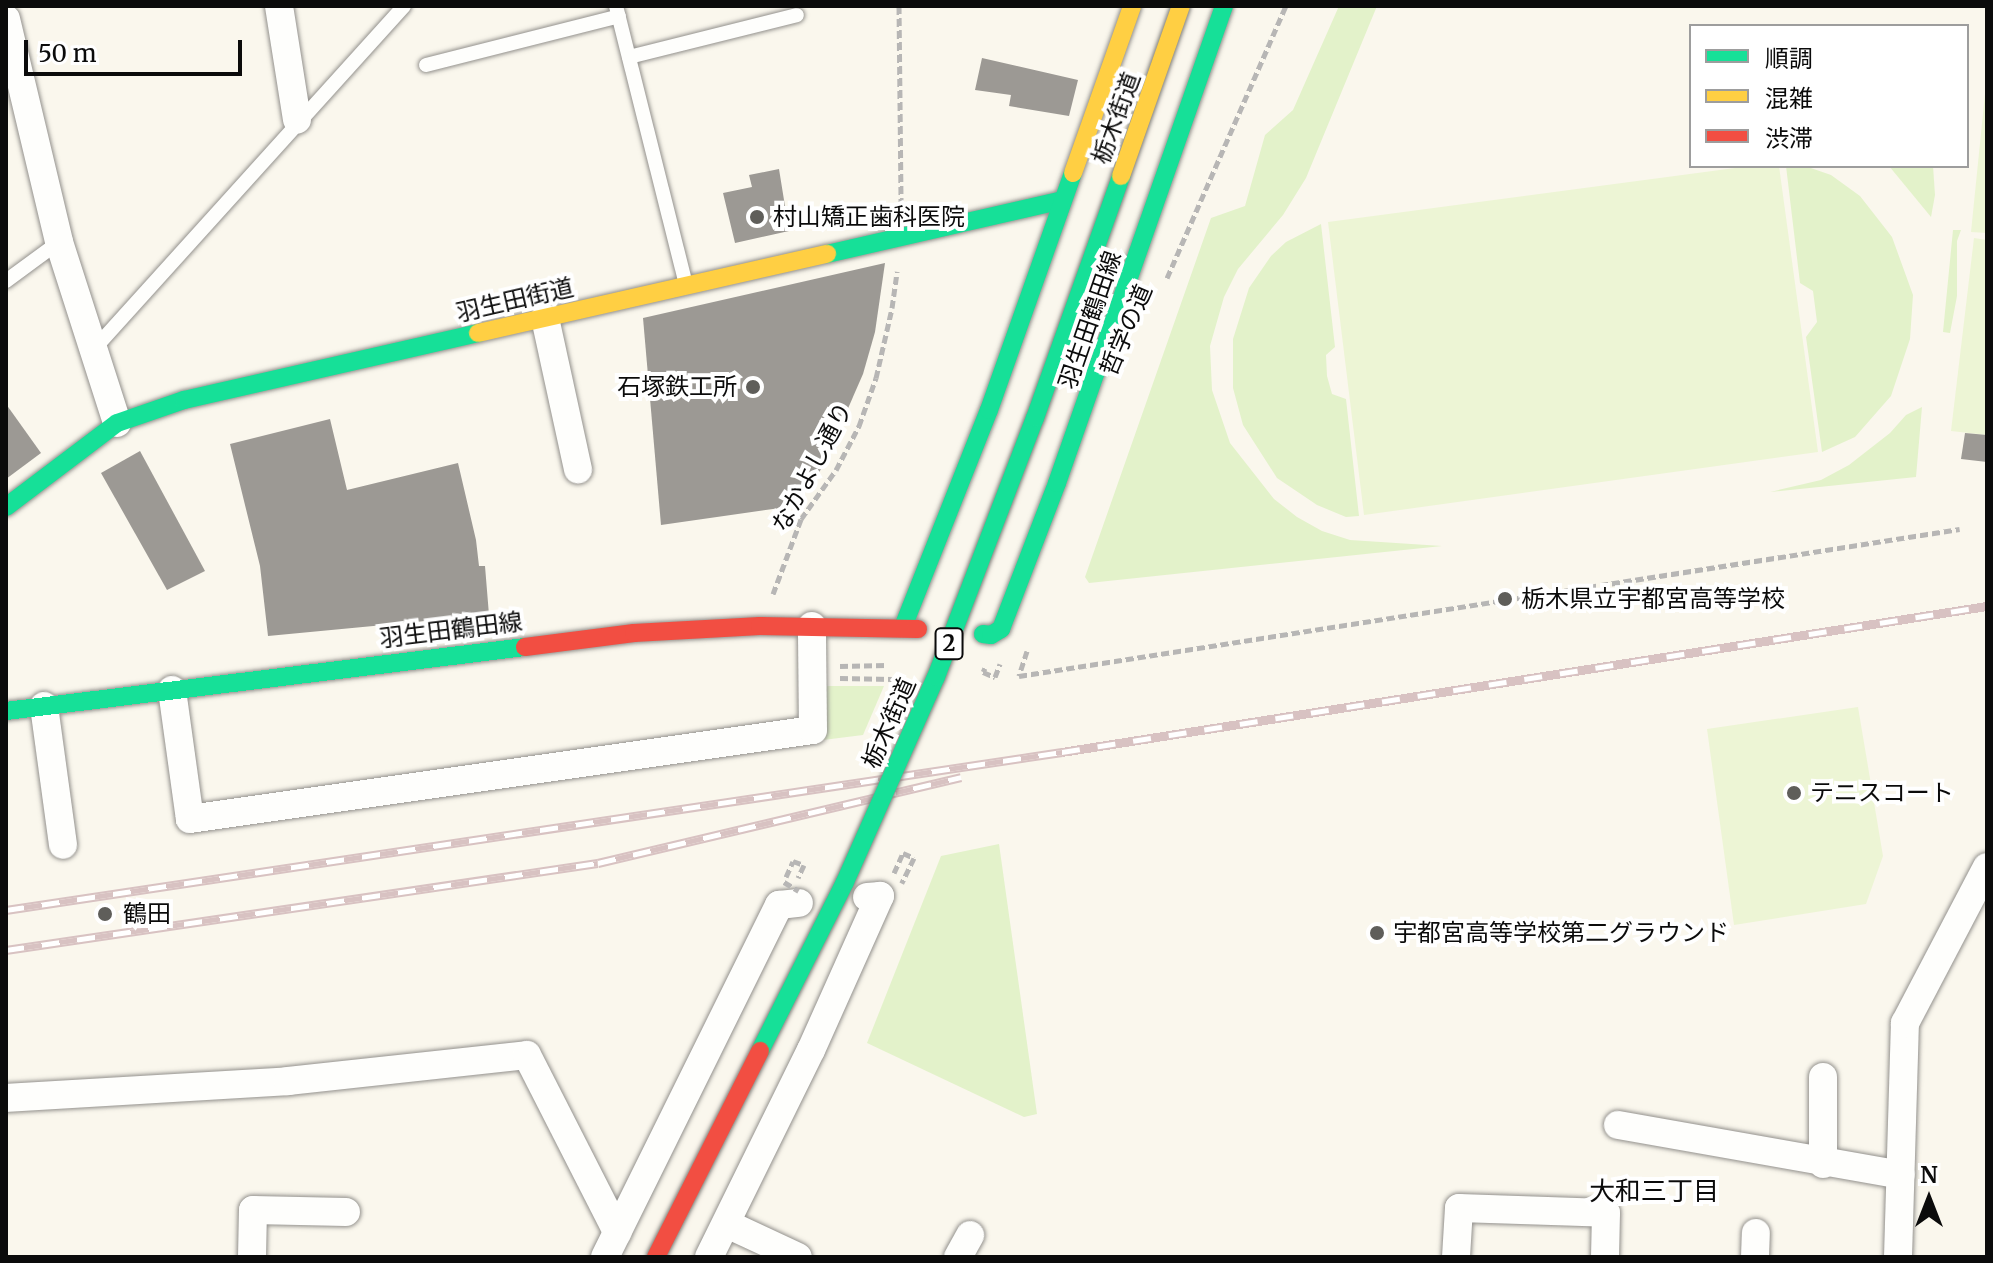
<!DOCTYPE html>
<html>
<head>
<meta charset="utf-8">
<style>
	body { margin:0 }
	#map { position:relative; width:1993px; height:1263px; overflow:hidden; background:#faf7ed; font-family:Merriweather,"Noto Sans JP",serif }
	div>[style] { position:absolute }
	.green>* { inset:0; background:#e3f2ca }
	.pitch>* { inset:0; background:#edf5d5 }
	.building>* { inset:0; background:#9c9994 }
	.path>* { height:5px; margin-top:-2.5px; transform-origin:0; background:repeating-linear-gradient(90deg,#b7b6b5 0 8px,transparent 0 12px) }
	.roads { filter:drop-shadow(0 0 2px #93918d) drop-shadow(0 0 2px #93918d) }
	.lane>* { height:14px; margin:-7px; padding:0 7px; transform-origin:7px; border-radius:7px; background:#fefefc }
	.street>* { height:28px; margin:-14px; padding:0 14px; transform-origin:14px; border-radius:14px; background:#fefefc }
	.fast>* { height:18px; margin:-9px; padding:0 9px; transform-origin:9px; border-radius:9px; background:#16e098 }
	.slow>* { height:18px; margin:-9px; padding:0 9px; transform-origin:9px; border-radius:9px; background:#ffcf43 }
	.jam>* { height:18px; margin:-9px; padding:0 9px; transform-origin:9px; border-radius:9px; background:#f24e42 }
	.rail>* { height:9px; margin-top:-4.5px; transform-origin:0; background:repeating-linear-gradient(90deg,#fff 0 18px,#d8c2c2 0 36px); box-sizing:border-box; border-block:2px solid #d8c2c2 }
	.path-bridge>* { height:5px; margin-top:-2.5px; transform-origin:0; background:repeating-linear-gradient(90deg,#b7b6b5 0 8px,transparent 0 12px) }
	.bridges { filter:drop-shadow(0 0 2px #807f7a) drop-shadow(0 0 2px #807f7a) }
	.fast-bridge>* { height:18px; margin:-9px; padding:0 9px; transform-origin:9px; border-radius:9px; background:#16e098 }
	.slow-bridge>* { height:18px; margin:-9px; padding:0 9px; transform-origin:9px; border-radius:9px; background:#ffcf43 }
	.jam-bridge>* { height:18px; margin:-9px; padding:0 9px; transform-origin:9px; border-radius:9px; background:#f24e42 }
	.dots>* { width:22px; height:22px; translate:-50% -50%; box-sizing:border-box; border:4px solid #fff; border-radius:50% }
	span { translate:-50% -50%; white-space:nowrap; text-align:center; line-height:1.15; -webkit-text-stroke:8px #fff; paint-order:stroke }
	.shield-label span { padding:2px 6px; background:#fff; border:2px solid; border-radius:6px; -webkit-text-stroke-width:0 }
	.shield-label { font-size:22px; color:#0b0b0b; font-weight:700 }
	.street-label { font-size:24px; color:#0b0b0b }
	.poi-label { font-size:24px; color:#0b0b0b }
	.left { translate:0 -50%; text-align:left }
	.right { translate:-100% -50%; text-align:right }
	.neighbourhood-label { font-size:26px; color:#0b0b0b }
	.frame { position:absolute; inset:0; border:8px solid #0b0b0b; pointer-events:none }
	.legend { position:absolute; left:1689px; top:24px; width:280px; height:144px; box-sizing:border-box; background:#fff; border:2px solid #9d9d9d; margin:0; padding:10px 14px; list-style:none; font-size:24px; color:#0b0b0b }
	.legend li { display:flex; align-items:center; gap:16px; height:40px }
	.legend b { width:40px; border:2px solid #9d9d9d }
	.north { position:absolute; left:1889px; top:1159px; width:80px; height:80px; -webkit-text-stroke:6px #fff; paint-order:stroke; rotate:0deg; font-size:22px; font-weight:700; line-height:32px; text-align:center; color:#0b0b0b }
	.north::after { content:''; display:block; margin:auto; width:28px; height:36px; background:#0b0b0b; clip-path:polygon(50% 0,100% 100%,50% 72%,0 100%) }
	.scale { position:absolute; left:24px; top:40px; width:218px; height:36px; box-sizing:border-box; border:4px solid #0b0b0b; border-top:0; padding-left:10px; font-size:24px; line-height:28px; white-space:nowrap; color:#0b0b0b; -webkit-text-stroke:6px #fff; paint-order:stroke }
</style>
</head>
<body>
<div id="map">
	<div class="green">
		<div style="clip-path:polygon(1339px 6px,1377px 6px,1306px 178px,1283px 215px,1238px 269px,1224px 297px,1210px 346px,1212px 390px,1230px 443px,1274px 499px,1297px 517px,1322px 531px,1350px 540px,1442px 546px,1089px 583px,1085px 577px,1211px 218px,1245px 206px,1265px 135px,1293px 110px)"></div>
		<div style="clip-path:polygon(1786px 166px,1805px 166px,1831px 175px,1860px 196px,1892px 237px,1913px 295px,1910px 339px,1891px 396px,1855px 437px,1822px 452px,1806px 337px,1817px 322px,1813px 291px,1800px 283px)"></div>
		<div style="clip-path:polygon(1889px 166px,1933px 166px,1935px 195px,1931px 217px)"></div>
		<div style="clip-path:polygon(1321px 224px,1335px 347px,1326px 355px,1327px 376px,1332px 394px,1346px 399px,1359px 516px,1346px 517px,1317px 505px,1277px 478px,1243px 425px,1233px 388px,1233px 339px,1249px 288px,1271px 256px,1286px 242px)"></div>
		<div style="clip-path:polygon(1953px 230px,1961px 230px,1957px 241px,1957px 296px,1950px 333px,1943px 332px)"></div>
		<div style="clip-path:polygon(1922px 407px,1916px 477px,1770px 492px,1821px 480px,1849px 465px,1890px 433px,1906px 415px)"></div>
		<div style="clip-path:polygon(825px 686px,884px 686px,863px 735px,823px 740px)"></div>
		<div style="clip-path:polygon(999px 844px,1037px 1114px,1024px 1117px,867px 1043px,941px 856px)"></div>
	</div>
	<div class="pitch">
		<div style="clip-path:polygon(1987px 74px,1987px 233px,1971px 232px)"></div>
		<div style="clip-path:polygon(1750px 166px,1779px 166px,1818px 452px,1364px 515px,1328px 222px)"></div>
		<div style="clip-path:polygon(1974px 238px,1987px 240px,1987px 435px,1951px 431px)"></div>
		<div style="clip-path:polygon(1858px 707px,1883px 856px,1866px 904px,1734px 925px,1707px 729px)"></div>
	</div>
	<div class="building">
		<div style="clip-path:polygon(982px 58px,1078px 80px,1069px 116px,1009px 106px,1011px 95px,975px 90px)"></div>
		<div style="clip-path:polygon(779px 169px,789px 231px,735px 243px,723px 193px,752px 187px,749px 175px)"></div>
		<div style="clip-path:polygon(885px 263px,875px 332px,863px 374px,822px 468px,794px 506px,661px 525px,643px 318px)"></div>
		<div style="clip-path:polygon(6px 404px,41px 453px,6px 479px)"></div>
		<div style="clip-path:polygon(330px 419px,347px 490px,458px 463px,476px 540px,479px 566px,485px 566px,489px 615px,268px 636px,260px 566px,230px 444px)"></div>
		<div style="clip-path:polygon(1965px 433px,1987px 435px,1987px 462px,1961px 459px)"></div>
		<div style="clip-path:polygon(140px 451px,205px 571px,167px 590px,101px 473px)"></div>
	</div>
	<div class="path">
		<div style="left:899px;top:6px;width:199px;rotate:89.4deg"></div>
		<div style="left:1167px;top:278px;width:297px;rotate:-66.4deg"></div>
		<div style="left:773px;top:594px;width:80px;rotate:-69.5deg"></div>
		<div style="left:801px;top:519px;width:60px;rotate:-54.5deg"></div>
		<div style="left:836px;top:470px;width:50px;rotate:-62.4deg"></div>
		<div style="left:859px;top:426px;width:51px;rotate:-70.5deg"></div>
		<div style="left:876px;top:378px;width:72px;rotate:-77.1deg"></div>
		<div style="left:892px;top:308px;width:37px;rotate:-82deg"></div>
		<div style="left:1027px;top:651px;width:26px;rotate:108deg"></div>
		<div style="left:1019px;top:676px;width:952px;rotate:-8.88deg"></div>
		<div style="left:840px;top:666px;width:47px;rotate:-1.2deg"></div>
		<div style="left:985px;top:668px;width:4px;rotate:117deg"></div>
		<div style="left:983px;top:672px;width:13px;rotate:23deg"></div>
		<div style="left:995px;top:677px;width:14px;rotate:-69deg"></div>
		<div style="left:840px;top:678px;width:53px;rotate:1.1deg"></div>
		<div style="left:894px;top:873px;width:22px;rotate:-66deg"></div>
		<div style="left:903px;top:853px;width:12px;rotate:24deg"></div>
		<div style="left:914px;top:858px;width:28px;rotate:116deg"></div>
		<div style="left:786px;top:877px;width:17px;rotate:-66deg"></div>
		<div style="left:793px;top:861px;width:12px;rotate:20deg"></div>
		<div style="left:804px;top:865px;width:14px;rotate:115deg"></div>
	</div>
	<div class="roads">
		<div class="lane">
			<div style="left:616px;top:6px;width:288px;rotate:75.9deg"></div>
			<div style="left:629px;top:57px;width:173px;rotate:-14deg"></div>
			<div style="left:426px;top:65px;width:199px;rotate:-14.2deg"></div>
			<div style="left:6px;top:281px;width:66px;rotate:-36.3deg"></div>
			<div style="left:95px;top:348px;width:461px;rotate:-47.9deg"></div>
		</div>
		<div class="street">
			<div style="left:279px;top:6px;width:115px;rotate:81deg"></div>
			<div style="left:6px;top:19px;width:229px;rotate:76.6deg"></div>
			<div style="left:59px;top:242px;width:190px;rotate:72.2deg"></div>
			<div style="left:545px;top:318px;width:155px;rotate:77.7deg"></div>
			<div style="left:172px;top:690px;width:130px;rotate:82.1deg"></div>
			<div style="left:190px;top:819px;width:629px;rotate:-8.13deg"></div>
			<div style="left:813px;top:730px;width:104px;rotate:-90.6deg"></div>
			<div style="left:44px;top:706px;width:140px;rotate:82.2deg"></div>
			<div style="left:1823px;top:1077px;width:87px;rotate:90deg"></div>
			<div style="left:6px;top:1098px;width:283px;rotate:-3.4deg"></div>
			<div style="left:288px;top:1081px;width:240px;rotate:-6.2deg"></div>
			<div style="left:527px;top:1055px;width:199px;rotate:63deg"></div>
			<div style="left:1618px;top:1125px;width:287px;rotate:10deg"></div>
			<div style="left:727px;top:1224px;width:78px;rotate:24.9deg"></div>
			<div style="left:252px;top:1257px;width:47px;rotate:-88.8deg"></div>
			<div style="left:253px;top:1210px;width:93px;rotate:1.2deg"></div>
			<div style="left:605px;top:1257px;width:393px;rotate:-63.7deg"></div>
			<div style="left:779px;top:905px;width:20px;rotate:-6deg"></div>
			<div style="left:709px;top:1257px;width:231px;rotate:-63.8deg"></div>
			<div style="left:811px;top:1050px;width:169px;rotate:-65.9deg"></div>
			<div style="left:880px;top:896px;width:13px;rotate:176deg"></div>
			<div style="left:958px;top:1257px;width:25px;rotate:-61deg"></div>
			<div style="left:1456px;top:1257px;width:49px;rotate:-86.5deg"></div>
			<div style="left:1459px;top:1208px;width:147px;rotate:1.9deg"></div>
			<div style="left:1606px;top:1213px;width:44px;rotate:91.3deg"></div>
			<div style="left:1755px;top:1257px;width:24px;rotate:-88deg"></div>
			<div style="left:1898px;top:1257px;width:234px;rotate:-88.3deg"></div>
			<div style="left:1905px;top:1023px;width:176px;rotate:-62.3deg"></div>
		</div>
		<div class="fast">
			<div style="left:827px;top:254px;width:241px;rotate:-12.9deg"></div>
			<div style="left:6px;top:507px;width:139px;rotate:-37.1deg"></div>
			<div style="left:117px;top:423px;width:71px;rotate:-18.9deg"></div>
			<div style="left:184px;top:400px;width:302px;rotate:-12.8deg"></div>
			<div style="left:903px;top:627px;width:233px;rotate:-68.4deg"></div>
			<div style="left:989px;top:410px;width:251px;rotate:-70.5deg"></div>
			<div style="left:983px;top:634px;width:8px;rotate:7deg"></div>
			<div style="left:991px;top:635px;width:12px;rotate:-31deg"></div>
			<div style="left:1001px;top:629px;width:156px;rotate:-69deg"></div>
			<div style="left:1057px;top:483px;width:505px;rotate:-70.7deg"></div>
			<div style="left:6px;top:711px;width:523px;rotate:-7.03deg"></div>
		</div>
		<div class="slow">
			<div style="left:1073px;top:173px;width:177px;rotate:-70.5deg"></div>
			<div style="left:478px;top:333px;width:358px;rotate:-12.8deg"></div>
		</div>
		<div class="jam">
			<div style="left:525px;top:647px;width:110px;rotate:-7.3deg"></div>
			<div style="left:634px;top:633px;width:126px;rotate:-3.2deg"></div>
			<div style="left:760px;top:626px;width:158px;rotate:1.1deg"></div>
		</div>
	</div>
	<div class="rail">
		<div style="left:6px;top:910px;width:1068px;rotate:-8.51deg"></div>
		<div style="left:1062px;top:752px;width:936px;rotate:-8.97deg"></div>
		<div style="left:6px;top:950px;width:598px;rotate:-8.36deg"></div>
		<div style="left:598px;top:863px;width:373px;rotate:-13.3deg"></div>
	</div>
	<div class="path-bridge">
		<div style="left:784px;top:882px;width:17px;rotate:31deg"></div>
	</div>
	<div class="bridges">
		<div class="fast-bridge">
			<div style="left:760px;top:1051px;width:189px;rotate:-63.3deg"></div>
			<div style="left:845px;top:882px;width:224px;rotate:-66.1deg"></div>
			<div style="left:936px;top:677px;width:277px;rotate:-69.1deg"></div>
			<div style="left:1035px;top:418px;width:257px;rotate:-70.4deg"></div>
		</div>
		<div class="slow-bridge">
			<div style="left:1121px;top:176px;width:180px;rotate:-70.6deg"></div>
		</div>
		<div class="jam-bridge">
			<div style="left:656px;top:1257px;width:231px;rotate:-63.2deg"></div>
		</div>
	</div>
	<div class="dots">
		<div style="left:757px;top:217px;background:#5f5e5a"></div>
		<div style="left:753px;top:387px;background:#5f5e5a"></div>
		<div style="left:1505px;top:599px;background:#5f5e5a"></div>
		<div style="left:1794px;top:793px;background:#5f5e5a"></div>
		<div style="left:105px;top:914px;background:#5f5e5a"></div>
		<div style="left:1377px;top:933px;background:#5f5e5a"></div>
	</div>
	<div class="shield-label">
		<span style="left:949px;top:644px">2</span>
	</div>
	<div class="street-label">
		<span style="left:1116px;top:118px;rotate:-70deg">栃木街道</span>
		<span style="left:515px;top:300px;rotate:-13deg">羽生田街道</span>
		<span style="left:1090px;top:320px;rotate:-71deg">羽生田鶴田線</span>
		<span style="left:1126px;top:330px;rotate:-67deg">哲学の道</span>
		<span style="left:812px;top:467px;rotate:-62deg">なかよし通り</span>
		<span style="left:451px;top:630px;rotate:-7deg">羽生田鶴田線</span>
		<span style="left:889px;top:723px;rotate:-66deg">栃木街道</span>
	</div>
	<div class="poi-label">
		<span class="left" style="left:773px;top:217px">村山矯正歯科医院</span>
		<span class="right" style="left:737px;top:387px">石塚鉄工所</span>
		<span class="left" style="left:1521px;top:599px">栃木県立宇都宮高等学校</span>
		<span class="left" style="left:1810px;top:793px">テニスコート</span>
		<span class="left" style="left:123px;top:914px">鶴田</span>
		<span class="left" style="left:1393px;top:933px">宇都宮高等学校第二グラウンド</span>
	</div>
	<div class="neighbourhood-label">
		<span style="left:1654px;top:1191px">大和三丁目</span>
	</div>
	<div class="frame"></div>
	<ul class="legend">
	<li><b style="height:10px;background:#16e098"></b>順調</li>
	<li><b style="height:10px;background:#ffcf43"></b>混雑</li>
	<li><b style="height:10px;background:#f24e42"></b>渋滞</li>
	</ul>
	<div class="north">N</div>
	<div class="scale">50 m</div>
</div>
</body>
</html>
